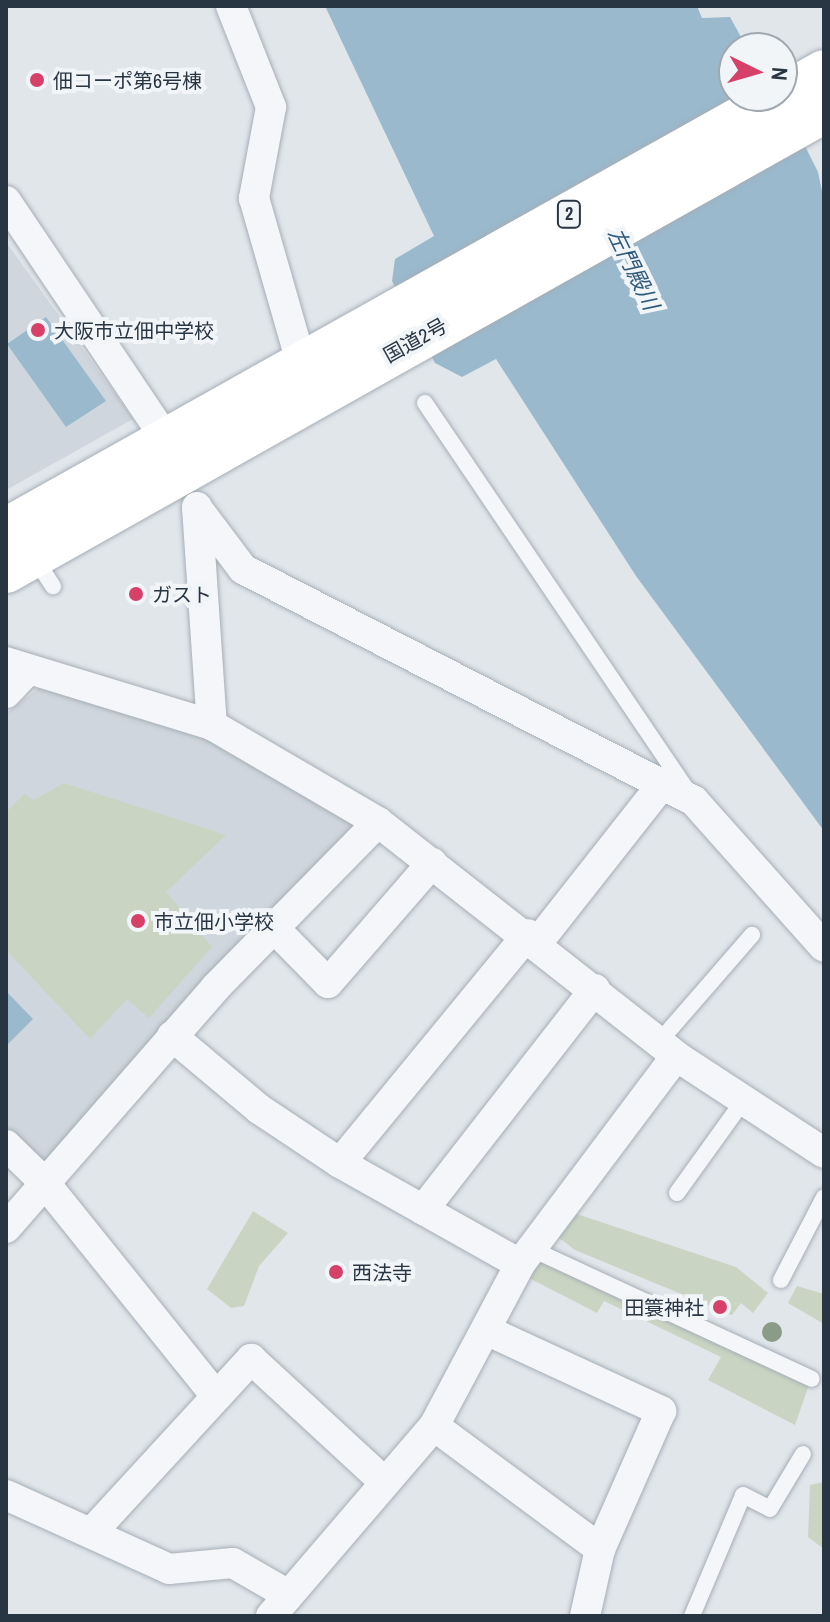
<!DOCTYPE html>
<html>
<head>
<meta charset="utf-8">
<style>
	body { margin:0 }
	#map { position:relative; width:830px; height:1622px; overflow:hidden; background:#e1e6eb; font-family:"Archivo Narrow","Noto Sans JP",sans-serif }
	div>[style] { position:absolute }
	.built>* { inset:0; background:#cfd6dd }
	.green>* { inset:0; background:#c9d5c2 }
	.water>* { inset:0; background:#9ab9cd }
	.roads { filter:drop-shadow(0 0 2px #a6aeb6) drop-shadow(0 0 2px #a6aeb6) }
	.service>* { height:16px; margin:-8px; padding:0 8px; transform-origin:8px; border-radius:8px; background:#f4f6f9 }
	.minor>* { height:30px; margin:-15px; padding:0 15px; transform-origin:15px; border-radius:15px; background:#f4f6f9 }
	.trunk>* { height:44px; margin:-22px; padding:0 22px; transform-origin:22px; border-radius:22px; background:#fff }
	.trees>* { width:20px; height:20px; margin:-10px; border-radius:50%; background:#8a9c87 }
	.dots>* { width:22px; height:22px; translate:-50% -50%; box-sizing:border-box; border:4px solid #f1f5f8; border-radius:50% }
	span { translate:-50% -50%; white-space:nowrap; text-align:center; line-height:1.15; -webkit-text-stroke:8px #f1f5f8; paint-order:stroke }
	.shield-label span { padding:2px 6px; background:#f1f5f8; border:2px solid; border-radius:6px; -webkit-text-stroke-width:0 }
	.shield-label { font-size:18px; color:#283644; font-weight:700 }
	.poi-label { font-size:20px; color:#283644 }
	.left { translate:0 -50%; text-align:left }
	.right { translate:-100% -50%; text-align:right }
	.street-label { font-size:20px; color:#283644 }
	.water-label { font-size:22px; color:#305a7b; font-style:italic }
	.frame { position:absolute; inset:0; border:8px solid #283644; pointer-events:none }
	.north { position:absolute; left:718px; top:32px; width:80px; height:80px; box-sizing:border-box; background:#f1f5f8; border:2px solid #a1a9b0; border-radius:50%; rotate:95deg; font-size:22px; font-weight:700; line-height:32px; text-align:center; color:#283644 }
	.north::after { content:''; display:block; margin:auto; width:28px; height:36px; background:#d74068; clip-path:polygon(50% 0,100% 100%,50% 72%,0 100%) }
</style>
</head>
<body>
<div id="map">
	<div class="built">
		<div style="clip-path:polygon(6px 242px,133px 419px,6px 490px)"></div>
		<div style="clip-path:polygon(40px 687px,192px 728px,361px 819px,53px 1167px,37px 1164px,6px 1131px,6px 714px)"></div>
	</div>
	<div class="green">
		<div style="clip-path:polygon(64px 783px,226px 835px,166px 892px,212px 947px,149px 1018px,127px 999px,90px 1039px,6px 950px,6px 812px,24px 794px,34px 800px)"></div>
		<div style="clip-path:polygon(253px 1211px,288px 1233px,259px 1266px,244px 1306px,231px 1308px,207px 1289px)"></div>
		<div style="clip-path:polygon(574px 1213px,736px 1267px,768px 1293px,753px 1313px,741px 1303px,732px 1315px,575px 1250px,558px 1237px)"></div>
		<div style="clip-path:polygon(538px 1258px,810px 1382px,795px 1425px,708px 1380px,721px 1357px,604px 1301px,597px 1313px,527px 1277px)"></div>
		<div style="clip-path:polygon(797px 1286px,824px 1294px,824px 1324px,788px 1303px)"></div>
		<div style="clip-path:polygon(824px 1482px,824px 1549px,808px 1537px,810px 1485px)"></div>
	</div>
	<div class="water">
		<div style="clip-path:polygon(325px 6px,697px 6px,702px 18px,730px 17px,747px 48px,734px 48px,734px 96px,780px 96px,818px 172px,824px 201px,824px 831px,636px 576px,496px 359px,462px 377px,435px 363px,392px 281px,395px 259px,434px 236px)"></div>
		<div style="clip-path:polygon(46px 317px,106px 401px,66px 427px,7px 344px)"></div>
		<div style="clip-path:polygon(6px 991px,33px 1019px,6px 1046px)"></div>
	</div>
	<div class="roads">
		<div class="service">
			<div style="left:425px;top:403px;width:471px;rotate:55.9deg"></div>
			<div style="left:34px;top:557px;width:35px;rotate:57deg"></div>
			<div style="left:659px;top:1042px;width:142px;rotate:-49deg"></div>
			<div style="left:677px;top:1193px;width:113px;rotate:-54.3deg"></div>
			<div style="left:534px;top:1250px;width:306px;rotate:24.9deg"></div>
			<div style="left:781px;top:1280px;width:93px;rotate:-62.6deg"></div>
			<div style="left:692px;top:1616px;width:131px;rotate:-67.1deg"></div>
			<div style="left:743px;top:1495px;width:30px;rotate:27deg"></div>
			<div style="left:770px;top:1509px;width:64px;rotate:-59deg"></div>
		</div>
		<div class="minor">
			<div style="left:231px;top:6px;width:109px;rotate:68.4deg"></div>
			<div style="left:271px;top:107px;width:93px;rotate:100.6deg"></div>
			<div style="left:254px;top:198px;width:192px;rotate:74deg"></div>
			<div style="left:6px;top:201px;width:306px;rotate:56.1deg"></div>
			<div style="left:197px;top:507px;width:219px;rotate:86.1deg"></div>
			<div style="left:197px;top:508px;width:76px;rotate:53deg"></div>
			<div style="left:243px;top:569px;width:507px;rotate:27.22deg"></div>
			<div style="left:694px;top:801px;width:195px;rotate:48.3deg"></div>
			<div style="left:6px;top:662px;width:215px;rotate:17deg"></div>
			<div style="left:212px;top:725px;width:192px;rotate:30.3deg"></div>
			<div style="left:378px;top:822px;width:379px;rotate:38.1deg"></div>
			<div style="left:676px;top:1056px;width:177px;rotate:33.2deg"></div>
			<div style="left:6px;top:693px;width:30px;rotate:-46deg"></div>
			<div style="left:274px;top:928px;width:77px;rotate:45.5deg"></div>
			<div style="left:328px;top:983px;width:159px;rotate:-49.1deg"></div>
			<div style="left:538px;top:942px;width:196px;rotate:-51.8deg"></div>
			<div style="left:172px;top:1036px;width:114px;rotate:40deg"></div>
			<div style="left:259px;top:1109px;width:97px;rotate:33.7deg"></div>
			<div style="left:340px;top:1163px;width:206px;rotate:29.3deg"></div>
			<div style="left:6px;top:1145px;width:53px;rotate:44.2deg"></div>
			<div style="left:44px;top:1182px;width:275px;rotate:51.2deg"></div>
			<div style="left:340px;top:1163px;width:296px;rotate:-50.6deg"></div>
			<div style="left:423px;top:1210px;width:280px;rotate:-52.1deg"></div>
			<div style="left:6px;top:1228px;width:320px;rotate:-48.9deg"></div>
			<div style="left:216px;top:987px;width:231px;rotate:-45.5deg"></div>
			<div style="left:488px;top:1331px;width:191px;rotate:24.8deg"></div>
			<div style="left:661px;top:1411px;width:151px;rotate:113.8deg"></div>
			<div style="left:600px;top:1549px;width:69px;rotate:102.6deg"></div>
			<div style="left:434px;top:1426px;width:207px;rotate:36.5deg"></div>
			<div style="left:6px;top:1495px;width:179px;rotate:24.4deg"></div>
			<div style="left:169px;top:1569px;width:64px;rotate:-5.4deg"></div>
			<div style="left:233px;top:1563px;width:60px;rotate:30deg"></div>
			<div style="left:93px;top:1531px;width:234px;rotate:-47.4deg"></div>
			<div style="left:251px;top:1359px;width:180px;rotate:42.7deg"></div>
			<div style="left:271px;top:1616px;width:250px;rotate:-49.4deg"></div>
			<div style="left:434px;top:1426px;width:183px;rotate:-62deg"></div>
			<div style="left:520px;top:1264px;width:260px;rotate:-53.1deg"></div>
		</div>
		<div class="trunk">
			<div style="left:782px;top:96px;width:48px;rotate:-29.7deg"></div>
			<div style="left:6px;top:530px;width:888px;rotate:-29.25deg"></div>
			<div style="left:6px;top:571px;width:938px;rotate:-29.35deg"></div>
		</div>
	</div>
	<div class="trees">
		<div style="left:772px;top:1332px"></div>
	</div>
	<div class="dots">
		<div style="left:37px;top:80px;background:#d74068"></div>
		<div style="left:38px;top:330px;background:#d74068"></div>
		<div style="left:136px;top:594px;background:#d74068"></div>
		<div style="left:138px;top:921px;background:#d74068"></div>
		<div style="left:336px;top:1272px;background:#d74068"></div>
		<div style="left:720px;top:1307px;background:#d74068"></div>
	</div>
	<div class="shield-label">
		<span style="left:569px;top:214px">2</span>
	</div>
	<div class="poi-label">
		<span class="left" style="left:53px;top:80px">佃コーポ第6号棟</span>
		<span class="left" style="left:54px;top:330px">大阪市立佃中学校</span>
		<span class="left" style="left:152px;top:594px">ガスト</span>
		<span class="left" style="left:154px;top:921px">市立佃小学校</span>
		<span class="left" style="left:352px;top:1272px">西法寺</span>
		<span class="right" style="left:704px;top:1307px">田簑神社</span>
	</div>
	<div class="street-label">
		<span style="left:415px;top:340px;rotate:-29deg">国道2号</span>
	</div>
	<div class="water-label">
		<span style="left:633px;top:269px;rotate:64deg">左門殿川</span>
	</div>
	<div class="frame"></div>
	<div class="north">N</div>
</div>
</body>
</html>
